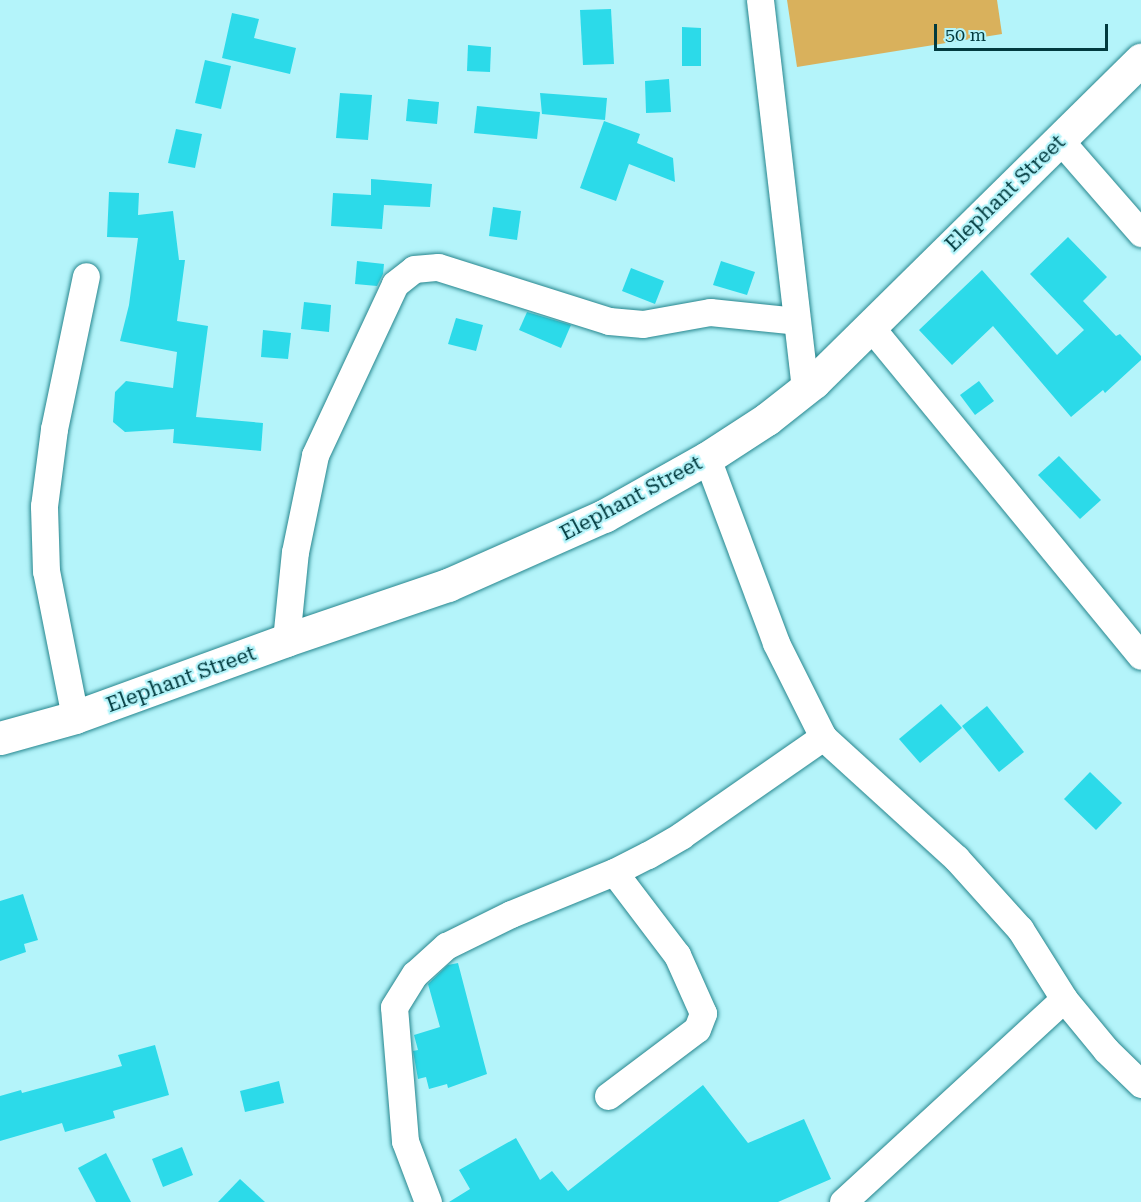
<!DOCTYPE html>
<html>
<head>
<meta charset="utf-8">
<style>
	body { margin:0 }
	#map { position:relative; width:1141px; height:1202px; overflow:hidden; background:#b4f4fa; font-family:"Roboto Serif",serif }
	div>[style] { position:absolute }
	.green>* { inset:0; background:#d9b15c }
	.building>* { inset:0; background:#2cdae9 }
	.roads { filter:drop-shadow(0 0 2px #27868e) drop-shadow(0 0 2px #27868e) }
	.minor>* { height:27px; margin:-13.5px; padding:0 13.5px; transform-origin:13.5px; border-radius:13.5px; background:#fff }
	.secondary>* { height:33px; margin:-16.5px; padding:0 16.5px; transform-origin:16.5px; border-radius:16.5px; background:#fff }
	span { translate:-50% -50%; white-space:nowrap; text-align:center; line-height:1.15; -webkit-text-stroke:4.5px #b4f4fa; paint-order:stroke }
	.street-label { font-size:21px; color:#013a3e }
	.scale { position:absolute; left:934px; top:24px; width:174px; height:27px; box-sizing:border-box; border:3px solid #013a3e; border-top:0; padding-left:8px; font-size:18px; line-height:21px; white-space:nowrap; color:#013a3e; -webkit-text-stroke:4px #b4f4fa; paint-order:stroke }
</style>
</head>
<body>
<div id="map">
	<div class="green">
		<div style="clip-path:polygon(787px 0,997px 0,1002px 34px,797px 67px)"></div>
	</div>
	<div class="building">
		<div style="clip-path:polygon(611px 9px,614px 64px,583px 65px,580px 10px)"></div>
		<div style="clip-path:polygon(232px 13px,259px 19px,254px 38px,296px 48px,290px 74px,222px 58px)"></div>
		<div style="clip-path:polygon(682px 27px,701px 28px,701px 66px,682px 66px)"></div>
		<div style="clip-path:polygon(468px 45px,491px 47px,490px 72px,467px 71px)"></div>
		<div style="clip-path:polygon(205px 60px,231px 66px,221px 109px,195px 103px)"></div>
		<div style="clip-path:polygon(669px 79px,671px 112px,646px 113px,645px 81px)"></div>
		<div style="clip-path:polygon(340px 93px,372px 95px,368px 140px,336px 138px)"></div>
		<div style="clip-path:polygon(540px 93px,607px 98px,605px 120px,542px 114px)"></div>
		<div style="clip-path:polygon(408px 99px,439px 102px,437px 124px,406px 121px)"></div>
		<div style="clip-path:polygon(477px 106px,540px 112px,537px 139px,474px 133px)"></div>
		<div style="clip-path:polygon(604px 121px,640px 134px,637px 143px,673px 158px,675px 182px,629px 164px,616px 201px,580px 188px)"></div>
		<div style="clip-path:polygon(176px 129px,202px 134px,195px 168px,168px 163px)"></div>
		<div style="clip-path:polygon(371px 179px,432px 184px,430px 207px,384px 205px,382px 229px,331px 226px,333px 193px,371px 195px)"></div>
		<div style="clip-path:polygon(109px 192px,139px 193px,138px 215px,173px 211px,179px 260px,185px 260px,177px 321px,208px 326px,196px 417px,263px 423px,261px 451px,173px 443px,174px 429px,125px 432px,113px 422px,115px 392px,126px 381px,173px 388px,177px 352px,120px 341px,129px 305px,138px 238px,107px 237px)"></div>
		<div style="clip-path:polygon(493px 207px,521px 211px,517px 240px,489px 236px)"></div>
		<div style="clip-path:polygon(1068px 237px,1107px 277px,1083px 301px,1116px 336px,1120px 334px,1141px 356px,1141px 360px,1105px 393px,1103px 390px,1071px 417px,993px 326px,952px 365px,919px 330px,982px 270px,1057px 355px,1084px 330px,1030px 274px)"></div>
		<div style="clip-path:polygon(357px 261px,384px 264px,383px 274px,377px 286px,355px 284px)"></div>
		<div style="clip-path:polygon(721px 261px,755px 272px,747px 295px,713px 285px)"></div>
		<div style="clip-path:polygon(631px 268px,664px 281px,655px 304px,622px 291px)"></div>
		<div style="clip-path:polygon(304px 302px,331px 305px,329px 332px,301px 329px)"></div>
		<div style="clip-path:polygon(527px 312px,571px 325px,561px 348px,519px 330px)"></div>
		<div style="clip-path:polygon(456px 318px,483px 325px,476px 351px,448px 344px)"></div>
		<div style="clip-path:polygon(263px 330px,291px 333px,288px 359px,261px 357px)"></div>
		<div style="clip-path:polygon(979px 381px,994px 401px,975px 415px,960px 395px)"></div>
		<div style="clip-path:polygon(1059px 456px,1101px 500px,1080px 519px,1038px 475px)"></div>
		<div style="clip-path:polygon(941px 704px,962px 728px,920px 763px,899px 739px)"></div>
		<div style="clip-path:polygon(987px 706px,1024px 752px,999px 772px,962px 726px)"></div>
		<div style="clip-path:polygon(1090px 772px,1122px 803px,1096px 830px,1064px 799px)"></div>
		<div style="clip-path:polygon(23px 894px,38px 940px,24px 944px,26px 952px,0 961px,0 901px)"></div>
		<div style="clip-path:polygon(458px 963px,487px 1074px,448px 1088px,447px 1084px,429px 1089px,426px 1077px,418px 1079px,413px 1051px,418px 1050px,414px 1035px,440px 1027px,428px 984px,448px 965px)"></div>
		<div style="clip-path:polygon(155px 1045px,169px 1095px,113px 1111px,115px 1118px,65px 1132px,62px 1123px,0 1141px,0 1096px,21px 1090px,22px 1093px,122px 1066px,118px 1055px)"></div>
		<div style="clip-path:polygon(279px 1081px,284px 1103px,245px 1112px,240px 1091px)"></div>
		<div style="clip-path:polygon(703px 1085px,748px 1143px,804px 1119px,831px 1179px,778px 1202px,449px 1202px,470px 1189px,459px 1170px,516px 1138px,540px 1180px,552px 1171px,568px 1191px)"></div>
		<div style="clip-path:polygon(182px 1147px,193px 1175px,163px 1187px,152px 1159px)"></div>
		<div style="clip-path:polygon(106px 1153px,131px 1202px,96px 1202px,78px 1168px)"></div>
		<div style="clip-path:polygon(240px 1179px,265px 1202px,218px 1202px)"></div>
	</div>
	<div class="roads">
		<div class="minor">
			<div style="left:760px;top:0;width:392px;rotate:83.4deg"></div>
			<div style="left:1059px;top:139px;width:125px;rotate:48.9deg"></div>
			<div style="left:869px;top:325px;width:428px;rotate:50.6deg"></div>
			<div style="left:707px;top:458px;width:197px;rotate:69.5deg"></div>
			<div style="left:776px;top:643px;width:105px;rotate:63.4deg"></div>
			<div style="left:823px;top:737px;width:180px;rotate:42.3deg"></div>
			<div style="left:956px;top:858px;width:96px;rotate:48deg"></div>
			<div style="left:1020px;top:929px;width:83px;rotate:57.8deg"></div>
			<div style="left:1064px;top:999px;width:66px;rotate:50.5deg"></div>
			<div style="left:1106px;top:1050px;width:49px;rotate:44.2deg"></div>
			<div style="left:286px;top:640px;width:88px;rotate:-84.2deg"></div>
			<div style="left:295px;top:552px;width:99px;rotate:-78.3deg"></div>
			<div style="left:315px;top:455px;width:189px;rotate:-64.9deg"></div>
			<div style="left:395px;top:284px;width:24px;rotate:-38deg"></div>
			<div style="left:414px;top:269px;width:24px;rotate:-5deg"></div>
			<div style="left:438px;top:267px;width:179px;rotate:17.5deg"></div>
			<div style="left:609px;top:321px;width:34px;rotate:5deg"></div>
			<div style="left:643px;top:324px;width:68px;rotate:-10.2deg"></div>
			<div style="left:710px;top:312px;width:87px;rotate:5.9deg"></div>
			<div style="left:75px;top:717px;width:149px;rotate:-101.2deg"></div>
			<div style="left:46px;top:571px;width:65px;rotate:-91.8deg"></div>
			<div style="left:44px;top:506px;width:78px;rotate:-82.6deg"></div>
			<div style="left:54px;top:429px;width:156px;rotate:-78.2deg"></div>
			<div style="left:608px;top:1096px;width:111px;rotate:-37deg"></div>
			<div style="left:697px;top:1029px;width:17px;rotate:-69deg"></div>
			<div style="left:703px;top:1013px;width:64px;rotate:-114.1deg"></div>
			<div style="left:677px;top:955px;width:104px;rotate:-127.2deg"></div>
			<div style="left:428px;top:1202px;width:65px;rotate:-110.7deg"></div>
			<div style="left:405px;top:1141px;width:134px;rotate:-94.7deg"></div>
			<div style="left:394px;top:1007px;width:39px;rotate:-58deg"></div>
			<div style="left:415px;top:974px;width:42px;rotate:-42.1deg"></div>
			<div style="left:446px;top:946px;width:72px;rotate:-26.2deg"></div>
			<div style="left:511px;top:914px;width:111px;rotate:-22.2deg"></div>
			<div style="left:614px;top:872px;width:38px;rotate:-27deg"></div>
			<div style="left:648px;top:855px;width:39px;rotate:-30deg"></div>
			<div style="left:682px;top:835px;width:172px;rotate:-34.8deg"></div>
			<div style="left:843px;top:1202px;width:300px;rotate:-42.6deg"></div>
		</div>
		<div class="secondary">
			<div style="left:0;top:738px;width:78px;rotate:-15.6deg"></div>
			<div style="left:75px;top:717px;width:225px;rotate:-20deg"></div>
			<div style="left:286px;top:640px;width:171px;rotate:-18.8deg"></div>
			<div style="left:448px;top:585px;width:171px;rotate:-23.9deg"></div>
			<div style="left:604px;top:516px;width:118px;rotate:-29.4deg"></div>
			<div style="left:707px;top:458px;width:72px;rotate:-33deg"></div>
			<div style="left:767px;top:419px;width:60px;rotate:-38.2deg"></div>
			<div style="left:814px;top:382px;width:459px;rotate:-44.6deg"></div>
		</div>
	</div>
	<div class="street-label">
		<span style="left:1005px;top:193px;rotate:-44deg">Elephant Street</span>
		<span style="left:631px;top:498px;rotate:-28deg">Elephant Street</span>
		<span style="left:181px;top:679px;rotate:-20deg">Elephant Street</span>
	</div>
	<div class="scale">50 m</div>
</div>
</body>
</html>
